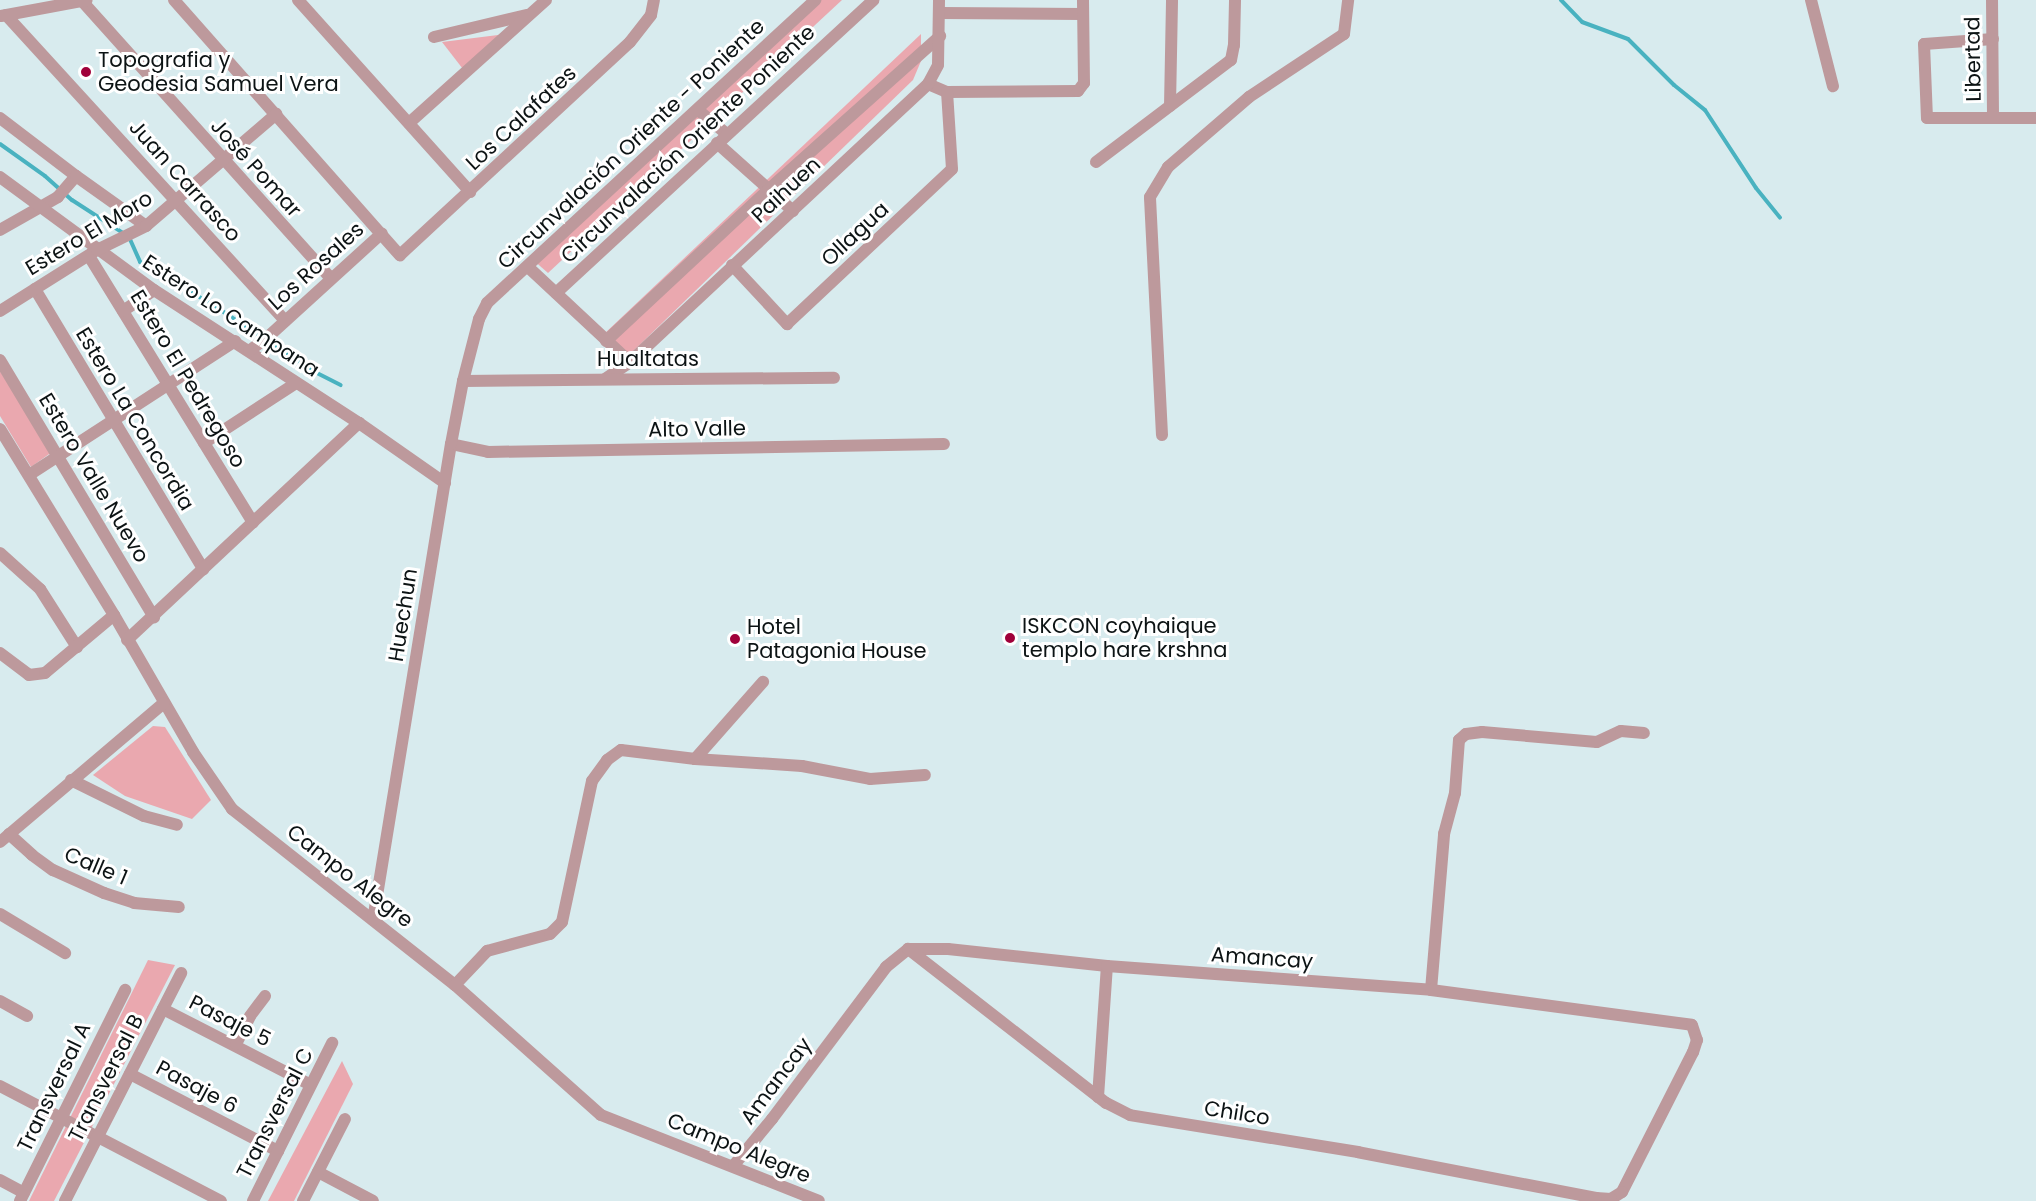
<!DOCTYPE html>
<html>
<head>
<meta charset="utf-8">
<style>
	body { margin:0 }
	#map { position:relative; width:2036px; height:1201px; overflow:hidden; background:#d8ebee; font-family:Poppins,sans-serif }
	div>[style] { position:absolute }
	.green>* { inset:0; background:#eaa8af }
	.stream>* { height:4px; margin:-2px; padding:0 2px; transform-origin:2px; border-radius:2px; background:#49b2c0 }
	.street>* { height:12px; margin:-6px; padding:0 6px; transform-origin:6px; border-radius:6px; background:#bd999c }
	.dots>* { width:16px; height:16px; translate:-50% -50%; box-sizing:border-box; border:3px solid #fff; border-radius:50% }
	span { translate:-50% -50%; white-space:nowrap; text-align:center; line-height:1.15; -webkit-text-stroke:6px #fff; paint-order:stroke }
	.street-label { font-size:21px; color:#0c1314 }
	.poi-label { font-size:21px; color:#0c1314 }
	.left { translate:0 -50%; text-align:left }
</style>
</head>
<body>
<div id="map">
	<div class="green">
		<div style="clip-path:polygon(812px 0,842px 0,548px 273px,532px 259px)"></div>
		<div style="clip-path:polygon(513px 33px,466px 73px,442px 42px)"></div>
		<div style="clip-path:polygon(921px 34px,921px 61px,913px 80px,625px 359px,603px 335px)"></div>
		<div style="clip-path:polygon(0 371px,52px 452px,31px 467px,0 416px)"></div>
		<div style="clip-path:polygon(153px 726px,165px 727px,211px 800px,192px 819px,125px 796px,93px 775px)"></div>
		<div style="clip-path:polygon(148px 960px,175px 965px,54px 1201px,29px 1201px)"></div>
		<div style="clip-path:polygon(342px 1061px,353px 1084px,294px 1201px,268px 1201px)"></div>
	</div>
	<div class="stream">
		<div style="left:1561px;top:0;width:30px;rotate:46deg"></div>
		<div style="left:1582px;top:22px;width:49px;rotate:20.3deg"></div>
		<div style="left:1628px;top:39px;width:65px;rotate:45deg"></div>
		<div style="left:1674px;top:85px;width:40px;rotate:39deg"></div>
		<div style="left:1705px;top:110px;width:93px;rotate:56.8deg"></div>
		<div style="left:1756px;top:188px;width:38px;rotate:51deg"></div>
		<div style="left:0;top:144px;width:55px;rotate:35.4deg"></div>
		<div style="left:45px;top:176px;width:36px;rotate:42deg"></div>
		<div style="left:72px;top:200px;width:61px;rotate:32.9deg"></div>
		<div style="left:129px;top:237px;width:27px;rotate:66deg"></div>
		<div style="left:140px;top:262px;width:85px;rotate:30.5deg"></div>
		<div style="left:213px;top:305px;width:120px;rotate:33.4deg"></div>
		<div style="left:313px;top:371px;width:31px;rotate:27deg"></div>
	</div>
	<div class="street">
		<div style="left:174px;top:0;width:341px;rotate:48.5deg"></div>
		<div style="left:400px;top:255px;width:313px;rotate:-42.8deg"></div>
		<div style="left:630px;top:42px;width:34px;rotate:-52deg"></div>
		<div style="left:651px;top:15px;width:15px;rotate:-79deg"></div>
		<div style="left:298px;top:0;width:258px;rotate:48.1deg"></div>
		<div style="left:1811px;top:0;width:89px;rotate:75.7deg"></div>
		<div style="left:1992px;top:0;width:117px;rotate:89.5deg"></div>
		<div style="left:82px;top:1px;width:373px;rotate:48.1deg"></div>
		<div style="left:940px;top:13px;width:142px;rotate:0.4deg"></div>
		<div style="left:6px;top:15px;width:414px;rotate:47.6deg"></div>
		<div style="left:1px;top:16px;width:87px;rotate:-10.5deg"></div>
		<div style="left:434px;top:37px;width:96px;rotate:-13.3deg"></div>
		<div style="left:1993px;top:39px;width:69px;rotate:175.9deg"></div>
		<div style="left:1924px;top:44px;width:74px;rotate:87.7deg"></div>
		<div style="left:1927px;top:118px;width:109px"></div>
		<div style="left:928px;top:84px;width:21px;rotate:23deg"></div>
		<div style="left:947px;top:92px;width:131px;rotate:-0.4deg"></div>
		<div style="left:1078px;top:91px;width:10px;rotate:-53deg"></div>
		<div style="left:1084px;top:83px;width:83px;rotate:-90.7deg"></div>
		<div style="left:1170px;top:106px;width:106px;rotate:-88.9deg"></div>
		<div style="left:698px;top:110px;width:38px;rotate:40deg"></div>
		<div style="left:0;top:118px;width:96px;rotate:37.3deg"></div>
		<div style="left:76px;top:176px;width:28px;rotate:131deg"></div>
		<div style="left:58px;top:197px;width:67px;rotate:150.4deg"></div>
		<div style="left:409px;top:123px;width:184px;rotate:-41.9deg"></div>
		<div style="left:717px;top:143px;width:102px;rotate:41.8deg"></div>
		<div style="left:1096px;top:162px;width:169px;rotate:-37.1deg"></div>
		<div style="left:1231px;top:60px;width:15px;rotate:-79deg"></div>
		<div style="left:1234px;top:45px;width:45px;rotate:-88.7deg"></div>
		<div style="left:76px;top:176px;width:86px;rotate:35.5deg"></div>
		<div style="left:0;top:177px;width:191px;rotate:36.3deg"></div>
		<div style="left:154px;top:290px;width:244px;rotate:33deg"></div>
		<div style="left:359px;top:423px;width:105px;rotate:34.9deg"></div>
		<div style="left:89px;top:256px;width:313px;rotate:58.4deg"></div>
		<div style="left:732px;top:265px;width:81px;rotate:47deg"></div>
		<div style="left:787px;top:324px;width:226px;rotate:-43.2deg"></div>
		<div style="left:952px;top:169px;width:77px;rotate:-93.7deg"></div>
		<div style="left:528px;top:267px;width:139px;rotate:43deg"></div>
		<div style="left:35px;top:289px;width:327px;rotate:59deg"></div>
		<div style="left:556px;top:293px;width:432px;rotate:-42.7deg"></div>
		<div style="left:0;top:311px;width:115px;rotate:-32.2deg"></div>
		<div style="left:97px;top:250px;width:55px;rotate:-26.1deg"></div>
		<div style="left:146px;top:226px;width:172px;rotate:-40.7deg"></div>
		<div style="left:123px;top:311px;width:37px;rotate:-34deg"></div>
		<div style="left:606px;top:341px;width:221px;rotate:-43deg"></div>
		<div style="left:768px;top:190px;width:231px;rotate:-41.8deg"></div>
		<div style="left:249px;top:351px;width:26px;rotate:-37deg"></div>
		<div style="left:270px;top:335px;width:151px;rotate:-42.3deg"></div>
		<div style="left:0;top:360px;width:300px;rotate:59.1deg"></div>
		<div style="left:605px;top:379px;width:30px;rotate:-34deg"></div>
		<div style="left:630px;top:362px;width:408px;rotate:-43deg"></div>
		<div style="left:928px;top:84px;width:21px;rotate:-62deg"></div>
		<div style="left:938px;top:65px;width:65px;rotate:-89.1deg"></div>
		<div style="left:463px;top:381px;width:371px;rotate:-0.5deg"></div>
		<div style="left:0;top:429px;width:218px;rotate:58.5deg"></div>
		<div style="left:114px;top:615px;width:158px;rotate:60deg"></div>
		<div style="left:193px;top:752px;width:69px;rotate:55.6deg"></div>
		<div style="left:232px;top:809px;width:284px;rotate:38.3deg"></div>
		<div style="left:455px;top:985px;width:195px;rotate:41.7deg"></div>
		<div style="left:601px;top:1115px;width:234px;rotate:21.5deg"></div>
		<div style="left:1162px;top:435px;width:238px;rotate:-92.9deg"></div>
		<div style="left:1150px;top:197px;width:35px;rotate:-59deg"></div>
		<div style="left:1168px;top:167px;width:107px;rotate:-40.8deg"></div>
		<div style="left:1249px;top:97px;width:114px;rotate:-33.6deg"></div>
		<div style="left:1344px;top:34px;width:34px;rotate:-83deg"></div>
		<div style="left:204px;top:443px;width:110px;rotate:-33.1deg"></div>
		<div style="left:451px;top:444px;width:38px;rotate:12deg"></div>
		<div style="left:488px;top:452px;width:456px;rotate:-1deg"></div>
		<div style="left:29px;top:475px;width:246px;rotate:-33deg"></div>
		<div style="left:0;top:553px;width:54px;rotate:42deg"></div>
		<div style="left:40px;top:589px;width:69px;rotate:57.5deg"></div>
		<div style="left:127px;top:640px;width:318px;rotate:-43.1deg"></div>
		<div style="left:0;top:653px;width:36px;rotate:37deg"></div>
		<div style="left:29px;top:675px;width:16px;rotate:-7deg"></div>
		<div style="left:45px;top:673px;width:90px;rotate:-40deg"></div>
		<div style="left:695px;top:759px;width:107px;rotate:3.7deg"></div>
		<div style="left:802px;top:766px;width:69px;rotate:10.8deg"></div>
		<div style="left:870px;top:779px;width:55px;rotate:-4.2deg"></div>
		<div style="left:71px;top:780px;width:81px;rotate:26.3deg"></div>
		<div style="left:144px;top:816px;width:34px;rotate:15deg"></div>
		<div style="left:9px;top:834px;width:31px;rotate:42deg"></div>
		<div style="left:32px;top:855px;width:26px;rotate:36deg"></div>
		<div style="left:53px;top:870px;width:56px;rotate:24.3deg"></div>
		<div style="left:104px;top:893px;width:32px;rotate:18deg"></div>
		<div style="left:134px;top:903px;width:45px;rotate:5.1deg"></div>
		<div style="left:0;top:842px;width:215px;rotate:-40.3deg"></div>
		<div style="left:0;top:914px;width:76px;rotate:31deg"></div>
		<div style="left:373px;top:920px;width:482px;rotate:-80.7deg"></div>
		<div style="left:451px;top:444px;width:64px;rotate:-79.2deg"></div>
		<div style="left:463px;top:381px;width:64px;rotate:-75.5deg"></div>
		<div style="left:479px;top:319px;width:18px;rotate:-63deg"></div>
		<div style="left:487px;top:303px;width:447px;rotate:-42.7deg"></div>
		<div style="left:455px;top:985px;width:47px;rotate:-46.7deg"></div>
		<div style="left:487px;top:951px;width:65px;rotate:-15.1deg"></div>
		<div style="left:550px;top:934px;width:17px;rotate:-45deg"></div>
		<div style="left:562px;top:922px;width:144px;rotate:-78deg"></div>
		<div style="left:592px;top:781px;width:26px;rotate:-54deg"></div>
		<div style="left:607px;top:760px;width:17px;rotate:-36deg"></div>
		<div style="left:621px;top:750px;width:75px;rotate:6.9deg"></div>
		<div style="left:695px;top:759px;width:103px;rotate:-48.6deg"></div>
		<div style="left:1431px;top:990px;width:157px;rotate:-85.2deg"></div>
		<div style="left:1444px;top:834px;width:42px;rotate:-75deg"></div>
		<div style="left:1455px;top:793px;width:53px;rotate:-85.7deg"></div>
		<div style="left:1459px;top:740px;width:9px;rotate:-41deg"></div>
		<div style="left:1466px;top:734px;width:16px;rotate:-7deg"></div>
		<div style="left:1482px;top:732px;width:115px;rotate:5deg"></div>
		<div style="left:1597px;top:742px;width:26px;rotate:-25deg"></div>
		<div style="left:1621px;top:731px;width:23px;rotate:5deg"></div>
		<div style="left:0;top:1001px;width:31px;rotate:29deg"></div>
		<div style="left:163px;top:1009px;width:166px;rotate:27.2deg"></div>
		<div style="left:236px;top:1044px;width:31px;rotate:-63deg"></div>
		<div style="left:250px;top:1016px;width:25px;rotate:-53deg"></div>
		<div style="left:130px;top:1074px;width:167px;rotate:27.5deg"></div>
		<div style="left:0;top:1086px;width:249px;rotate:27.5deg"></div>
		<div style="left:1098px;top:1097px;width:131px;rotate:-86.1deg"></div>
		<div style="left:734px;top:1165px;width:60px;rotate:-50.4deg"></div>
		<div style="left:772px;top:1119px;width:190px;rotate:-53.1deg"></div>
		<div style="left:886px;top:967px;width:28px;rotate:-39deg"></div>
		<div style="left:908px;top:949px;width:40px"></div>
		<div style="left:948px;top:949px;width:160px;rotate:6.1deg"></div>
		<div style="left:1107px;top:966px;width:325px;rotate:4.2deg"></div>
		<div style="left:1431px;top:990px;width:263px;rotate:7.6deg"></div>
		<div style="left:1692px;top:1025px;width:16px;rotate:72deg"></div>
		<div style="left:1697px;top:1040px;width:13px;rotate:108deg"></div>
		<div style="left:1693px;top:1052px;width:157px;rotate:116.9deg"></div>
		<div style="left:1622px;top:1192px;width:13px;rotate:148deg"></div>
		<div style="left:1611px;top:1199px;width:15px;rotate:-176deg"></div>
		<div style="left:1596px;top:1198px;width:242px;rotate:-169.1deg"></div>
		<div style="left:1358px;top:1152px;width:231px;rotate:-170.8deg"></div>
		<div style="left:1130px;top:1115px;width:27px;rotate:-153deg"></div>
		<div style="left:1106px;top:1103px;width:251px;rotate:-142.1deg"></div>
		<div style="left:318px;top:1172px;width:62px;rotate:27.8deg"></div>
		<div style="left:0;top:1180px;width:27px;rotate:28deg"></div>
		<div style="left:20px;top:1201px;width:236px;rotate:-63.5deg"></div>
		<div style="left:65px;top:1201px;width:256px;rotate:-63deg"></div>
		<div style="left:253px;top:1201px;width:177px;rotate:-63.4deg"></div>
		<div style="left:303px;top:1201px;width:92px;rotate:-62.9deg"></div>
	</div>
	<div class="dots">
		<div style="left:86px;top:72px;background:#a0003a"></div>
		<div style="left:1010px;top:638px;background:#a0003a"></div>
		<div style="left:735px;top:639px;background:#a0003a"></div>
	</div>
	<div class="street-label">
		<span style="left:1973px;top:59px;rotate:-91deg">Libertad</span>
		<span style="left:521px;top:118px;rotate:-43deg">Los Calafates</span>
		<span style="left:631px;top:144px;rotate:-43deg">Circunvalación Oriente - Poniente</span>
		<span style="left:688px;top:144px;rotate:-43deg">Circunvalación Oriente Poniente</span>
		<span style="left:256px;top:168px;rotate:48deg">José Pomar</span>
		<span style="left:185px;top:181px;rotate:48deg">Juan Carrasco</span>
		<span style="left:786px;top:190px;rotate:-43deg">Paihuen</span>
		<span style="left:89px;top:233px;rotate:-31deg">Estero El Moro</span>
		<span style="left:855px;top:234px;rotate:-43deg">Ollagua</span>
		<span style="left:316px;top:266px;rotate:-42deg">Los Rosales</span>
		<span style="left:231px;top:316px;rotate:33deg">Estero Lo Campana</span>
		<span style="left:648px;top:359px">Hualtatas</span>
		<span style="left:188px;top:379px;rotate:59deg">Estero El Pedregoso</span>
		<span style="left:135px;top:419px;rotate:59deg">Estero La Concordia</span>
		<span style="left:697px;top:429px;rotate:-1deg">Alto Valle</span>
		<span style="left:94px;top:478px;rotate:59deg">Estero Valle Nuevo</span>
		<span style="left:403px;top:615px;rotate:-81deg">Huechun</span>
		<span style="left:96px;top:866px;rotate:23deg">Calle 1</span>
		<span style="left:350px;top:876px;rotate:38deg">Campo Alegre</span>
		<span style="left:1262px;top:958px;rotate:4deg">Amancay</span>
		<span style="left:230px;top:1021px;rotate:27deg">Pasaje 5</span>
		<span style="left:106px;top:1078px;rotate:-63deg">Transversal B</span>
		<span style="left:776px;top:1081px;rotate:-53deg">Amancay</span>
		<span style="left:54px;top:1087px;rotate:-64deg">Transversal A</span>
		<span style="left:197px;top:1087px;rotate:28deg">Pasaje 6</span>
		<span style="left:275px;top:1113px;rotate:-63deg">Transversal C</span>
		<span style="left:1237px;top:1113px;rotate:9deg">Chilco</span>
		<span style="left:739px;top:1148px;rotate:22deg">Campo Alegre</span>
	</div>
	<div class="poi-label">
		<span class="left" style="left:98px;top:72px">Topografia y<br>Geodesia Samuel Vera</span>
		<span class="left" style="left:1022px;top:638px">ISKCON coyhaique<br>templo hare krshna</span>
		<span class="left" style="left:747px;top:639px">Hotel<br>Patagonia House</span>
	</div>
</div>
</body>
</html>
